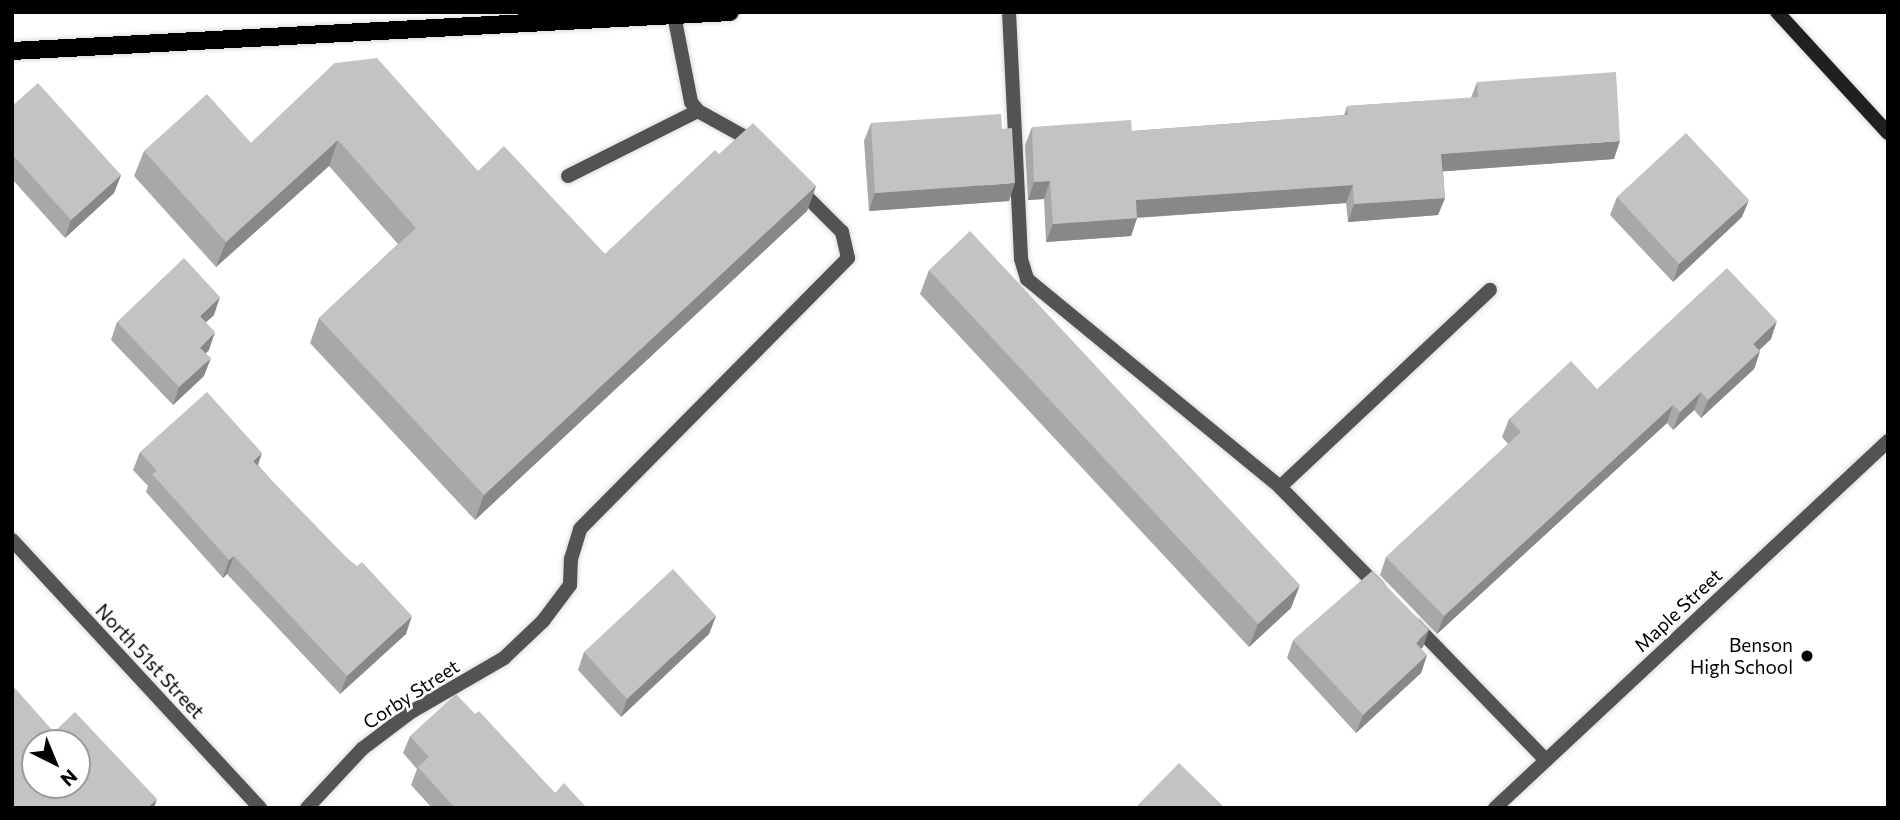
<!DOCTYPE html>
<html>
<head>
<meta charset="utf-8">
<style>
	body { margin:0 }
	#map { position:relative; width:1900px; height:820px; overflow:hidden; background:#fff; font-family:Commissioner,sans-serif }
	div>[style] { position:absolute }
	.roads { filter:drop-shadow(0 0 2px #dbdbdb) drop-shadow(0 0 2px #dbdbdb) }
	.lane>* { height:14px; margin:-7px; padding:0 7px; transform-origin:7px; border-radius:7px; background:#535353 }
	.street>* { height:14px; margin:-7px; padding:0 7px; transform-origin:7px; border-radius:7px; background:#535353 }
	.secondary>* { height:14px; margin:-7px; padding:0 7px; transform-origin:7px; border-radius:7px; background:#202020 }
	.primary>* { height:18px; margin:-9px; padding:0 9px; transform-origin:9px; border-radius:9px; background:#000 }
	.wall>* { inset:0; background:#a8a8a8 }
	.shaded-wall>* { inset:0; background:#888 }
	.building>* { inset:0; background:#c3c3c3 }
	.dots>* { width:19px; height:19px; translate:-50% -50%; box-sizing:border-box; border:4px solid #fff; border-radius:50% }
	span { translate:-50% -50%; white-space:nowrap; text-align:center; line-height:1.15; -webkit-text-stroke:5px #fff; paint-order:stroke }
	.street-label { font-size:19px; color:#000 }
	.poi-label { font-size:19px; color:#000 }
	.right { translate:-100% -50%; text-align:right }
	.frame { position:absolute; inset:0; border:14px solid #000; pointer-events:none }
	.north { position:absolute; left:21px; top:729px; width:70px; height:70px; box-sizing:border-box; background:#fff; border:2px solid #999; border-radius:50%; rotate:137deg; font-size:19px; font-weight:700; line-height:28px; text-align:center; color:#000 }
	.north::after { content:''; display:block; margin:auto; width:24px; height:32px; background:#000; clip-path:polygon(50% 0,100% 100%,50% 72%,0 100%) }
</style>
</head>
<body>
<div id="map">
	<div class="roads">
		<div class="lane">
			<div style="left:1009px;top:12px;width:247px;rotate:87.2deg"></div>
			<div style="left:1021px;top:259px;width:21px;rotate:73deg"></div>
			<div style="left:1027px;top:279px;width:328px;rotate:39.4deg"></div>
			<div style="left:1280px;top:487px;width:141px;rotate:45.6deg"></div>
			<div style="left:674px;top:15px;width:89px;rotate:78.9deg"></div>
			<div style="left:691px;top:102px;width:11px;rotate:52deg"></div>
			<div style="left:698px;top:111px;width:56px;rotate:28.9deg"></div>
			<div style="left:747px;top:138px;width:11px;rotate:41deg"></div>
			<div style="left:568px;top:176px;width:145px;rotate:-26.6deg"></div>
			<div style="left:1280px;top:487px;width:288px;rotate:-43.2deg"></div>
			<div style="left:543px;top:621px;width:45px;rotate:-53.1deg"></div>
			<div style="left:570px;top:585px;width:26px;rotate:-88deg"></div>
			<div style="left:571px;top:559px;width:31px;rotate:-73deg"></div>
			<div style="left:580px;top:529px;width:381px;rotate:-45.3deg"></div>
			<div style="left:848px;top:258px;width:27px;rotate:-103deg"></div>
			<div style="left:842px;top:232px;width:61px;rotate:-135deg"></div>
			<div style="left:1415px;top:625px;width:188px;rotate:45.9deg"></div>
		</div>
		<div class="street">
			<div style="left:12px;top:540px;width:365px;rotate:47.2deg"></div>
			<div style="left:307px;top:808px;width:81px;rotate:-47deg"></div>
			<div style="left:362px;top:749px;width:61px;rotate:-37.1deg"></div>
			<div style="left:411px;top:712px;width:108px;rotate:-30.1deg"></div>
			<div style="left:504px;top:658px;width:54px;rotate:-43.5deg"></div>
			<div style="left:1495px;top:808px;width:538px;rotate:-43.04deg"></div>
		</div>
		<div class="secondary">
			<div style="left:1777px;top:12px;width:164px;rotate:47.5deg"></div>
		</div>
		<div class="primary">
			<div style="left:12px;top:51px;width:719px;rotate:-3.11deg"></div>
		</div>
	</div>
	<div class="wall">
		<div style="clip-path:polygon(335px 63px,478px 171px,605px 254px,719px 154px,816px 186px,807px 211px,475px 520px,310px 343px,319px 318px,398px 244px,329px 166px,216px 267px,134px 176px,144px 151px,251px 143px)"></div>
		<div style="clip-path:polygon(1477px 82px,1614px 159px,1443px 171px,1445px 198px,1438px 215px,1348px 222px,1346px 203px,1137px 218px,1131px 236px,1046px 242px,1044px 199px,1028px 200px,1025px 145px,1032px 127px,1132px 131px,1344px 115px,1347px 106px,1471px 98px)"></div>
		<div style="clip-path:polygon(12px 106px,121px 175px,114px 193px,65px 238px,12px 179px)"></div>
		<div style="clip-path:polygon(871px 123px,1009px 201px,869px 211px,864px 141px)"></div>
		<div style="clip-path:polygon(1617px 197px,1742px 217px,1673px 282px,1610px 215px)"></div>
		<div style="clip-path:polygon(929px 270px,1291px 608px,1249px 647px,920px 294px)"></div>
		<div style="clip-path:polygon(214px 315px,206px 322px,209px 350px,206px 353px,204px 376px,173px 405px,111px 340px,117px 322px)"></div>
		<div style="clip-path:polygon(1771px 339px,1759px 350px,1760px 351px,1754px 369px,1701px 418px,1694px 410px,1673px 430px,1667px 423px,1437px 634px,1380px 575px,1386px 557px,1508px 444px,1502px 437px,1509px 419px)"></div>
		<div style="clip-path:polygon(140px 452px,258px 465px,406px 634px,340px 694px,227px 574px,223px 578px,146px 492px,148px 486px,133px 470px)"></div>
		<div style="clip-path:polygon(716px 616px,709px 634px,621px 717px,578px 670px,584px 652px)"></div>
		<div style="clip-path:polygon(1293px 640px,1423px 647px,1421px 649px,1427px 655px,1421px 673px,1356px 733px,1287px 658px)"></div>
		<div style="clip-path:polygon(475px 714px,555px 793px,587px 808px,432px 808px,411px 785px,417px 769px,403px 753px,410px 736px)"></div>
	</div>
	<div class="shaded-wall">
		<div style="clip-path:polygon(338px 140px,329px 166px,216px 267px,226px 242px)"></div>
		<div style="clip-path:polygon(1620px 141px,1614px 159px,1435px 172px,1441px 154px)"></div>
		<div style="clip-path:polygon(121px 175px,114px 193px,65px 238px,71px 220px)"></div>
		<div style="clip-path:polygon(1050px 181px,1044px 199px,1028px 200px,1034px 182px)"></div>
		<div style="clip-path:polygon(1015px 183px,1009px 201px,869px 211px,875px 193px)"></div>
		<div style="clip-path:polygon(1353px 185px,1346px 203px,1130px 218px,1136px 200px)"></div>
		<div style="clip-path:polygon(816px 186px,807px 211px,475px 520px,484px 495px)"></div>
		<div style="clip-path:polygon(1445px 198px,1438px 215px,1348px 222px,1354px 204px)"></div>
		<div style="clip-path:polygon(1749px 200px,1742px 217px,1673px 282px,1679px 264px)"></div>
		<div style="clip-path:polygon(1137px 218px,1131px 236px,1046px 242px,1053px 224px)"></div>
		<div style="clip-path:polygon(220px 297px,214px 315px,193px 334px,200px 316px)"></div>
		<div style="clip-path:polygon(1777px 321px,1771px 339px,1747px 362px,1753px 344px)"></div>
		<div style="clip-path:polygon(215px 332px,209px 350px,194px 365px,200px 348px)"></div>
		<div style="clip-path:polygon(1760px 351px,1754px 369px,1701px 418px,1708px 400px)"></div>
		<div style="clip-path:polygon(211px 358px,204px 376px,173px 405px,179px 387px)"></div>
		<div style="clip-path:polygon(1701px 392px,1694px 410px,1673px 430px,1680px 412px)"></div>
		<div style="clip-path:polygon(1673px 405px,1667px 423px,1437px 634px,1444px 616px)"></div>
		<div style="clip-path:polygon(262px 453px,256px 471px,253px 461px)"></div>
		<div style="clip-path:polygon(234px 556px,227px 574px,223px 578px,229px 560px)"></div>
		<div style="clip-path:polygon(1300px 585px,1291px 608px,1249px 647px,1258px 624px)"></div>
		<div style="clip-path:polygon(412px 616px,406px 634px,340px 694px,347px 676px)"></div>
		<div style="clip-path:polygon(716px 616px,709px 634px,621px 717px,627px 699px)"></div>
		<div style="clip-path:polygon(1429px 630px,1423px 647px,1409px 660px,1416px 643px)"></div>
		<div style="clip-path:polygon(1427px 655px,1421px 673px,1356px 733px,1363px 715px)"></div>
		<div style="clip-path:polygon(157px 799px,154px 808px,147px 808px)"></div>
	</div>
	<div class="building">
		<div style="clip-path:polygon(377px 58px,478px 171px,504px 146px,605px 254px,715px 150px,719px 154px,753px 123px,816px 186px,484px 495px,319px 318px,416px 228px,338px 140px,226px 242px,144px 151px,207px 94px,251px 143px,335px 63px)"></div>
		<div style="clip-path:polygon(1616px 72px,1620px 141px,1441px 154px,1445px 198px,1354px 204px,1353px 185px,1136px 200px,1137px 218px,1053px 224px,1050px 181px,1034px 182px,1032px 127px,1131px 120px,1132px 131px,1348px 115px,1347px 106px,1478px 97px,1477px 82px)"></div>
		<div style="clip-path:polygon(38px 83px,121px 175px,71px 220px,12px 154px,12px 106px)"></div>
		<div style="clip-path:polygon(1001px 114px,1002px 129px,1012px 128px,1015px 183px,875px 193px,871px 123px)"></div>
		<div style="clip-path:polygon(1686px 133px,1749px 200px,1679px 264px,1617px 197px)"></div>
		<div style="clip-path:polygon(970px 231px,1300px 585px,1258px 624px,929px 270px)"></div>
		<div style="clip-path:polygon(184px 258px,220px 297px,200px 316px,215px 332px,200px 348px,211px 358px,179px 387px,117px 322px)"></div>
		<div style="clip-path:polygon(1727px 268px,1777px 321px,1753px 344px,1760px 351px,1708px 400px,1701px 392px,1680px 412px,1673px 405px,1444px 616px,1386px 557px,1521px 432px,1509px 419px,1571px 361px,1597px 389px)"></div>
		<div style="clip-path:polygon(207px 392px,262px 453px,253px 461px,347px 558px,357px 566px,362px 562px,412px 616px,347px 676px,234px 556px,229px 560px,152px 474px,157px 471px,140px 452px)"></div>
		<div style="clip-path:polygon(673px 569px,716px 616px,627px 699px,584px 652px)"></div>
		<div style="clip-path:polygon(1372px 571px,1429px 630px,1416px 643px,1427px 655px,1363px 715px,1293px 640px)"></div>
		<div style="clip-path:polygon(evenodd,12px 685px,54px 732px,75px 712px,157px 799px,147px 808px,12px 808px,12px 685px,35px 743px,77px 743px,77px 785px,35px 785px,35px 743px)"></div>
		<div style="clip-path:polygon(456px 694px,475px 714px,479px 711px,555px 793px,564px 783px,587px 808px,455px 808px,418px 767px,429px 757px,410px 736px)"></div>
		<div style="clip-path:polygon(1179px 763px,1225px 808px,1135px 808px)"></div>
	</div>
	<div class="dots">
		<div style="left:1807px;top:656px;background:#000"></div>
	</div>
	<div class="street-label">
		<span style="left:1678px;top:610px;rotate:-43deg">Maple Street</span>
		<span style="left:150px;top:661px;rotate:47deg">North 51st Street</span>
		<span style="left:411px;top:694px;rotate:-33deg">Corby Street</span>
	</div>
	<div class="poi-label">
		<span class="right" style="left:1793px;top:656px">Benson<br>High School</span>
	</div>
	<div class="frame"></div>
	<div class="north">N</div>
</div>
</body>
</html>
